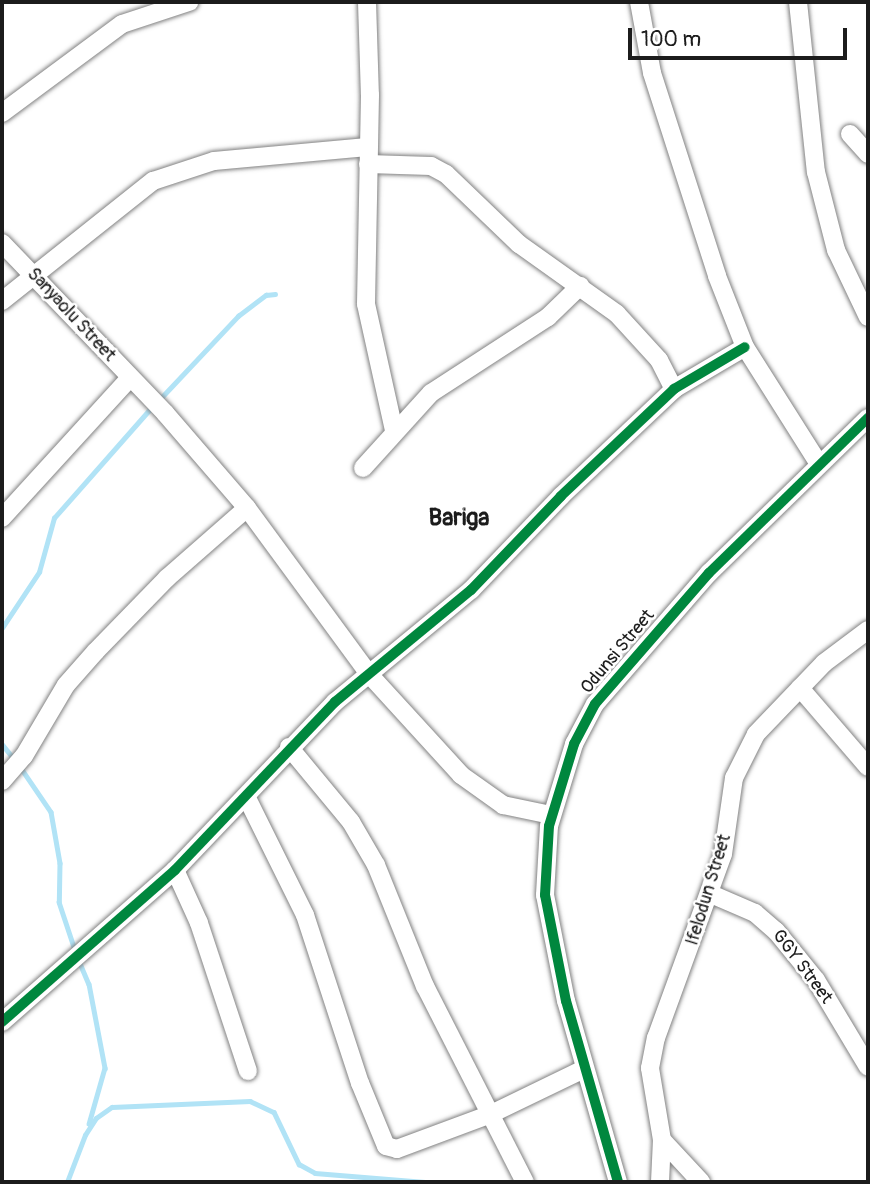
<!DOCTYPE html>
<html>
<head>
<meta charset="utf-8">
<style>
	body { margin:0 }
	#map { position:relative; width:870px; height:1184px; overflow:hidden; background:#fff; font-family:Pangolin,sans-serif }
	div>[style] { position:absolute }
	.stream>* { height:4.5px; margin:-2.25px; padding:0 2.25px; transform-origin:2.25px; border-radius:2.25px; background:#b1e3f6 }
	.roads { filter:drop-shadow(0 0 2px #828282) drop-shadow(0 0 2px #828282) }
	.street>* { height:18px; margin:-9px; padding:0 9px; transform-origin:9px; border-radius:9px; background:#fff }
	.cycleway>* { height:10px; margin:-5px; padding:0 5px; transform-origin:5px; border-radius:5px; background:#00873e }
	span { translate:-50% -50%; white-space:nowrap; text-align:center; line-height:1.15; -webkit-text-stroke:5px #fff; paint-order:stroke }
	.street-label { font-size:18px; color:#1c1c1c }
	.district-label { font-size:24px; color:#1c1c1c; font-weight:700 }
	.frame { position:absolute; inset:0; border:4px solid #1c1c1c; pointer-events:none }
	.scale { position:absolute; left:628px; top:28px; width:219px; height:32px; box-sizing:border-box; border:4px solid #1c1c1c; border-top:0; padding-left:9px; font-size:21px; line-height:24px; white-space:nowrap; color:#1c1c1c; -webkit-text-stroke:5px #fff; paint-order:stroke }
</style>
</head>
<body>
<div id="map">
	<div class="stream">
		<div style="left:158px;top:401px;width:117px;rotate:-46.7deg"></div>
		<div style="left:238px;top:316px;width:35px;rotate:-37deg"></div>
		<div style="left:266px;top:295px;width:9px;rotate:-6deg"></div>
		<div style="left:2px;top:628px;width:67px;rotate:-56.5deg"></div>
		<div style="left:39px;top:572px;width:56px;rotate:-74.5deg"></div>
		<div style="left:54px;top:518px;width:148px;rotate:-48.6deg"></div>
		<div style="left:2px;top:744px;width:19px;rotate:51deg"></div>
		<div style="left:21px;top:768px;width:53px;rotate:55.7deg"></div>
		<div style="left:51px;top:812px;width:52px;rotate:80deg"></div>
		<div style="left:60px;top:863px;width:39px;rotate:91deg"></div>
		<div style="left:59px;top:902px;width:54px;rotate:71.6deg"></div>
		<div style="left:79px;top:961px;width:25px;rotate:67deg"></div>
		<div style="left:89px;top:984px;width:86px;rotate:79.2deg"></div>
		<div style="left:105px;top:1068px;width:58px;rotate:105.9deg"></div>
		<div style="left:67px;top:1182px;width:50px;rotate:-69deg"></div>
		<div style="left:85px;top:1135px;width:20px;rotate:-57deg"></div>
		<div style="left:96px;top:1118px;width:19px;rotate:-35deg"></div>
		<div style="left:112px;top:1107px;width:138px;rotate:-2.5deg"></div>
		<div style="left:250px;top:1101px;width:26px;rotate:25deg"></div>
		<div style="left:274px;top:1112px;width:58px;rotate:64.3deg"></div>
		<div style="left:299px;top:1164px;width:18px;rotate:29deg"></div>
		<div style="left:315px;top:1173px;width:110px;rotate:4.7deg"></div>
	</div>
	<div class="roads">
		<div class="street">
			<div style="left:367px;top:2px;width:93px;rotate:88.2deg"></div>
			<div style="left:370px;top:95px;width:209px;rotate:91.1deg"></div>
			<div style="left:366px;top:304px;width:129px;rotate:77.5deg"></div>
			<div style="left:639px;top:2px;width:72px;rotate:79.6deg"></div>
			<div style="left:652px;top:73px;width:213px;rotate:72.2deg"></div>
			<div style="left:717px;top:276px;width:76px;rotate:68.5deg"></div>
			<div style="left:745px;top:347px;width:138px;rotate:57.7deg"></div>
			<div style="left:798px;top:2px;width:171px;rotate:84deg"></div>
			<div style="left:816px;top:172px;width:81px;rotate:75.6deg"></div>
			<div style="left:836px;top:250px;width:74px;rotate:64.5deg"></div>
			<div style="left:2px;top:113px;width:149px;rotate:-36.6deg"></div>
			<div style="left:122px;top:24px;width:71px;rotate:-18.2deg"></div>
			<div style="left:850px;top:134px;width:27px;rotate:48deg"></div>
			<div style="left:368px;top:164px;width:63px;rotate:1.8deg"></div>
			<div style="left:431px;top:166px;width:17px;rotate:28deg"></div>
			<div style="left:446px;top:174px;width:101px;rotate:43.8deg"></div>
			<div style="left:519px;top:244px;width:120px;rotate:35.5deg"></div>
			<div style="left:617px;top:314px;width:62px;rotate:47.6deg"></div>
			<div style="left:659px;top:360px;width:33px;rotate:63deg"></div>
			<div style="left:2px;top:243px;width:236px;rotate:46.2deg"></div>
			<div style="left:165px;top:413px;width:125px;rotate:49.2deg"></div>
			<div style="left:247px;top:508px;width:205px;rotate:53.7deg"></div>
			<div style="left:368px;top:673px;width:138px;rotate:47.6deg"></div>
			<div style="left:461px;top:775px;width:52px;rotate:35.5deg"></div>
			<div style="left:503px;top:805px;width:49px;rotate:11.8deg"></div>
			<div style="left:2px;top:301px;width:193px;rotate:-38.5deg"></div>
			<div style="left:153px;top:181px;width:64px;rotate:-18.2deg"></div>
			<div style="left:214px;top:161px;width:154px;rotate:-5.2deg"></div>
			<div style="left:363px;top:468px;width:101px;rotate:-47.8deg"></div>
			<div style="left:431px;top:393px;width:140px;rotate:-33deg"></div>
			<div style="left:548px;top:317px;width:45px;rotate:-44.1deg"></div>
			<div style="left:2px;top:518px;width:190px;rotate:-47.6deg"></div>
			<div style="left:800px;top:688px;width:104px;rotate:49.3deg"></div>
			<div style="left:289px;top:747px;width:97px;rotate:50.4deg"></div>
			<div style="left:351px;top:822px;width:50px;rotate:59.8deg"></div>
			<div style="left:376px;top:865px;width:131px;rotate:68deg"></div>
			<div style="left:425px;top:986px;width:220px;rotate:63deg"></div>
			<div style="left:2px;top:781px;width:33px;rotate:-49deg"></div>
			<div style="left:24px;top:756px;width:82px;rotate:-59.4deg"></div>
			<div style="left:66px;top:685px;width:45px;rotate:-48.6deg"></div>
			<div style="left:96px;top:651px;width:102px;rotate:-45.8deg"></div>
			<div style="left:167px;top:578px;width:106px;rotate:-41.2deg"></div>
			<div style="left:246px;top:796px;width:133px;rotate:63.6deg"></div>
			<div style="left:305px;top:915px;width:177px;rotate:71.9deg"></div>
			<div style="left:360px;top:1083px;width:68px;rotate:67.6deg"></div>
			<div style="left:386px;top:1146px;width:11px;rotate:15deg"></div>
			<div style="left:397px;top:1149px;width:100px;rotate:-20.4deg"></div>
			<div style="left:491px;top:1114px;width:103px;rotate:-25.8deg"></div>
			<div style="left:175px;top:870px;width:58px;rotate:65.6deg"></div>
			<div style="left:199px;top:923px;width:156px;rotate:71.7deg"></div>
			<div style="left:711px;top:894px;width:48px;rotate:23.4deg"></div>
			<div style="left:755px;top:913px;width:28px;rotate:41deg"></div>
			<div style="left:776px;top:931px;width:63px;rotate:50.8deg"></div>
			<div style="left:816px;top:980px;width:101px;rotate:59.1deg"></div>
			<div style="left:2px;top:1022px;width:230px;rotate:-41.3deg"></div>
			<div style="left:175px;top:870px;width:232px;rotate:-46.4deg"></div>
			<div style="left:335px;top:702px;width:176px;rotate:-39.5deg"></div>
			<div style="left:471px;top:590px;width:130px;rotate:-46.2deg"></div>
			<div style="left:561px;top:496px;width:156px;rotate:-43.4deg"></div>
			<div style="left:674px;top:389px;width:82px;rotate:-30.6deg"></div>
			<div style="left:618px;top:1182px;width:188px;rotate:-106deg"></div>
			<div style="left:566px;top:1001px;width:108px;rotate:-101.2deg"></div>
			<div style="left:545px;top:895px;width:69px;rotate:-86.7deg"></div>
			<div style="left:549px;top:826px;width:86px;rotate:-73deg"></div>
			<div style="left:574px;top:744px;width:45px;rotate:-62.3deg"></div>
			<div style="left:595px;top:704px;width:174px;rotate:-49deg"></div>
			<div style="left:709px;top:573px;width:222px;rotate:-44.3deg"></div>
			<div style="left:660px;top:1182px;width:42px;rotate:-87.3deg"></div>
			<div style="left:701px;top:1182px;width:57px;rotate:-132.9deg"></div>
			<div style="left:662px;top:1140px;width:73px;rotate:-99.5deg"></div>
			<div style="left:650px;top:1068px;width:31px;rotate:-79deg"></div>
			<div style="left:656px;top:1038px;width:196px;rotate:-70deg"></div>
			<div style="left:723px;top:854px;width:77px;rotate:-81.8deg"></div>
			<div style="left:734px;top:778px;width:49px;rotate:-63.4deg"></div>
			<div style="left:756px;top:734px;width:98px;rotate:-46.2deg"></div>
			<div style="left:824px;top:663px;width:55px;rotate:-36.9deg"></div>
		</div>
	</div>
	<div class="cycleway">
		<div style="left:2px;top:1022px;width:230px;rotate:-41.3deg"></div>
		<div style="left:175px;top:870px;width:232px;rotate:-46.4deg"></div>
		<div style="left:335px;top:702px;width:176px;rotate:-39.5deg"></div>
		<div style="left:471px;top:590px;width:130px;rotate:-46.2deg"></div>
		<div style="left:561px;top:496px;width:156px;rotate:-43.4deg"></div>
		<div style="left:674px;top:389px;width:82px;rotate:-30.6deg"></div>
		<div style="left:618px;top:1182px;width:188px;rotate:-106deg"></div>
		<div style="left:566px;top:1001px;width:108px;rotate:-101.2deg"></div>
		<div style="left:545px;top:895px;width:69px;rotate:-86.7deg"></div>
		<div style="left:549px;top:826px;width:86px;rotate:-73deg"></div>
		<div style="left:574px;top:744px;width:45px;rotate:-62.3deg"></div>
		<div style="left:595px;top:704px;width:174px;rotate:-49deg"></div>
		<div style="left:709px;top:573px;width:222px;rotate:-44.3deg"></div>
	</div>
	<div class="street-label">
		<span style="left:71px;top:315px;rotate:47deg">Sanyaolu Street</span>
		<span style="left:618px;top:652px;rotate:-50deg">Odunsi Street</span>
		<span style="left:709px;top:890px;rotate:-73deg">Ifelodun Street</span>
		<span style="left:802px;top:967px;rotate:53deg">GGY Street</span>
	</div>
	<div class="district-label">
		<span style="left:459px;top:518px">Bariga</span>
	</div>
	<div class="frame"></div>
	<div class="scale">100 m</div>
</div>
</body>
</html>
